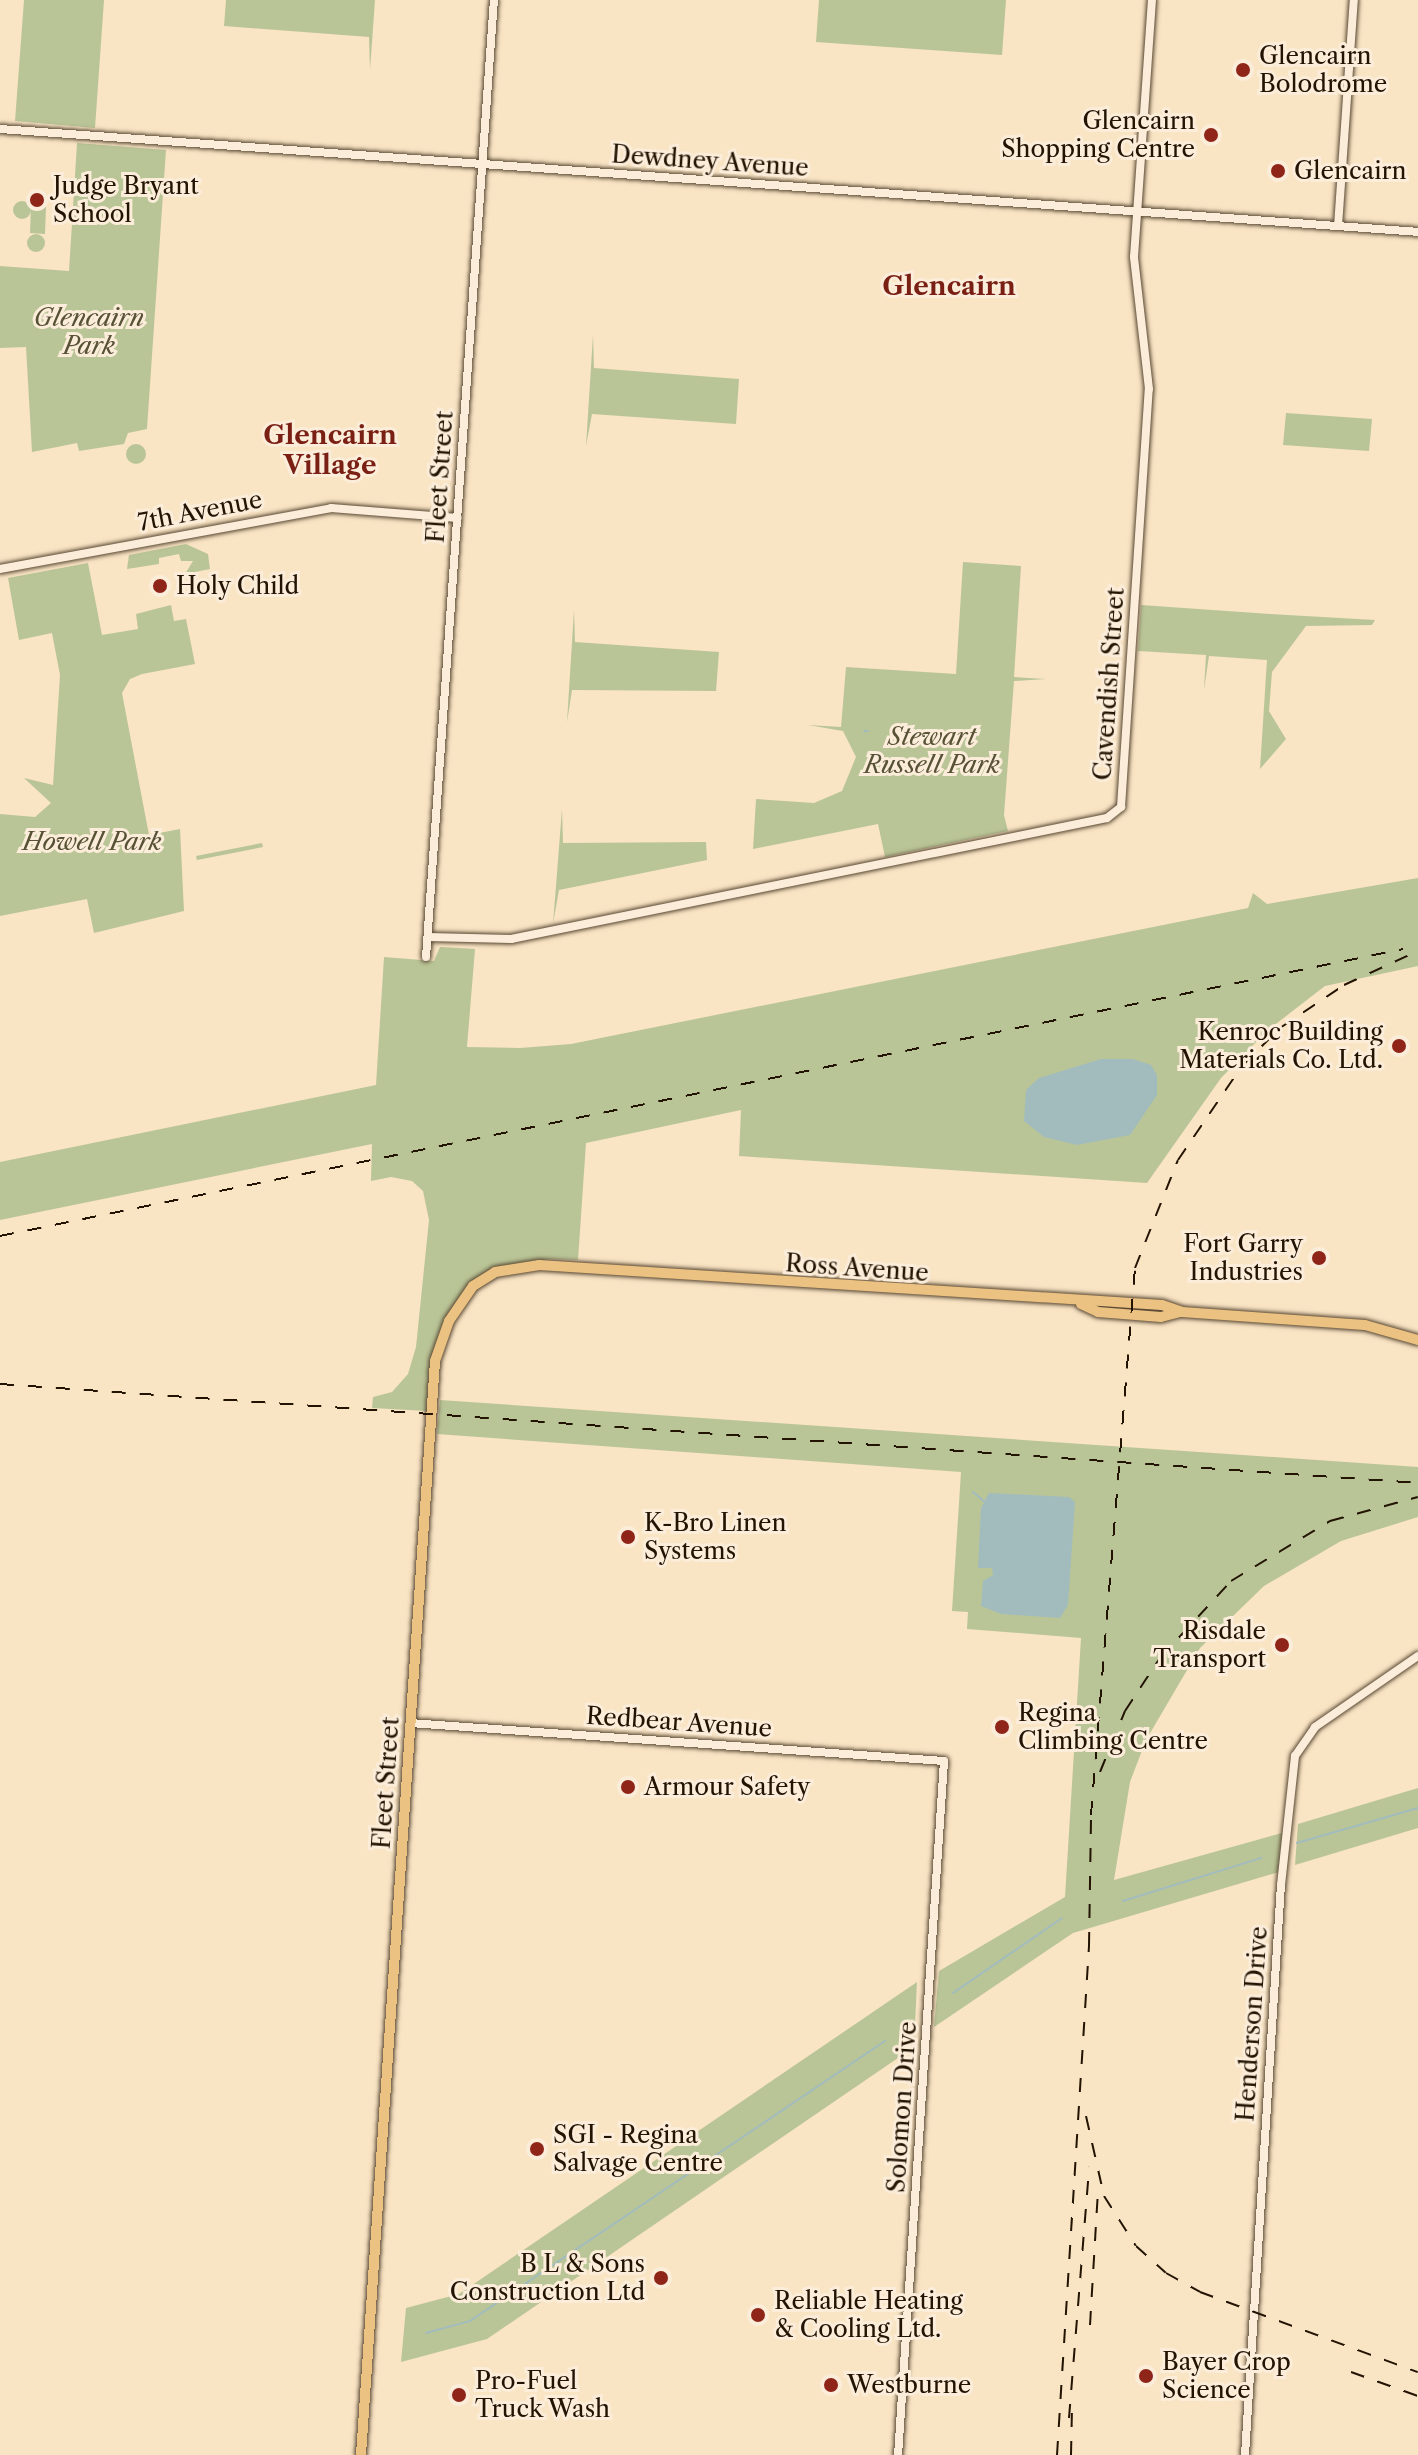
<!DOCTYPE html>
<html>
<head>
<meta charset="utf-8">
<style>
	body { margin:0 }
	#map { position:relative; width:1418px; height:2455px; overflow:hidden; background:#f9e4c4; font-family:"Libre Caslon Text",serif }
	div>[style] { position:absolute }
	.green>* { inset:0; background:#bac597 }
	.round { border-radius:50% }
	.water>* { inset:0; background:#a2bcbe }
	.stream>* { height:2px; margin:-1px; padding:0 1px; transform-origin:1px; border-radius:1px; background:#a2bcbe }
	.roads { filter:drop-shadow(0 0 2px #584732) drop-shadow(0 0 2px #584732) }
	.minor>* { height:8px; margin:-4px; padding:0 4px; transform-origin:4px; border-radius:4px; background:#fbedd9 }
	.major>* { height:10px; margin:-5px; padding:0 5px; transform-origin:5px; border-radius:5px; background:#ecc282 }
	.rail>* { height:2px; margin-top:-1px; transform-origin:0; background:repeating-linear-gradient(90deg,#221302 0 14px,transparent 0 28px) }
	.dots>* { width:22px; height:22px; translate:-50% -50%; box-sizing:border-box; border:4px solid #fbedd9; border-radius:50% }
	span { translate:-50% -50%; white-space:nowrap; text-align:center; line-height:1.15; -webkit-text-stroke:6px #fbedd9; paint-order:stroke }
	.poi-label { font-size:24px; color:#221302 }
	.left { translate:0 -50%; text-align:left }
	.right { translate:-100% -50%; text-align:right }
	.street-label { font-size:24px; color:#221302 }
	.park-label { font-size:24px; color:#575136; font-style:italic }
	.neighbourhood-label { font-size:26px; color:#7a1f14; font-weight:700 }
</style>
</head>
<body>
<div id="map">
	<div class="green">
		<div style="clip-path:polygon(24px 0,104px 0,95px 128px,15px 121px)"></div>
		<div style="clip-path:polygon(226px 0,375px 0,370px 70px,369px 37px,224px 26px)"></div>
		<div style="clip-path:polygon(819px 0,1006px 0,1002px 55px,816px 42px)"></div>
		<div style="clip-path:polygon(77px 143px,166px 150px,147px 429px,128px 433px,124px 444px,79px 451px,77px 443px,32px 452px,26px 347px,0 348px,0 266px,69px 271px)"></div>
		<div class="round" style="left:13px;top:201px;width:18px;height:18px"></div>
		<div style="clip-path:polygon(36px 203px,46px 206px,45px 234px,30px 233px,31px 207px)"></div>
		<div class="round" style="left:27px;top:234px;width:18px;height:18px"></div>
		<div style="clip-path:polygon(593px 335px,594px 368px,739px 379px,736px 424px,592px 414px,586px 446px)"></div>
		<div style="clip-path:polygon(1286px 413px,1372px 419px,1369px 451px,1283px 445px)"></div>
		<div class="round" style="left:126px;top:444px;width:20px;height:20px"></div>
		<div style="clip-path:polygon(186px 544px,208px 554px,210px 569px,185px 574px,193px 561px,181px 561px,179px 554px,159px 558px,159px 564px,127px 569px,129px 555px)"></div>
		<div style="clip-path:polygon(963px 562px,1021px 566px,1014px 677px,1046px 679px,1014px 681px,1004px 815px,1008px 831px,885px 857px,878px 824px,753px 849px,756px 799px,814px 803px,842px 791px,856px 757px,843px 731px,808px 725px,841px 727px,846px 667px,956px 674px)"></div>
		<div style="clip-path:polygon(88px 563px,102px 635px,138px 629px,136px 614px,171px 605px,174px 621px,186px 619px,195px 664px,142px 674px,130px 679px,122px 693px,149px 835px,180px 829px,184px 911px,94px 933px,87px 899px,0 916px,0 814px,35px 817px,51px 803px,24px 778px,53px 785px,60px 675px,52px 633px,19px 640px,8px 578px)"></div>
		<div style="clip-path:polygon(1141px 605px,1270px 614px,1375px 620px,1372px 625px,1306px 626px,1272px 672px,1269px 711px,1286px 739px,1260px 769px,1267px 660px,1209px 656px,1204px 690px,1206px 655px,1138px 651px)"></div>
		<div style="clip-path:polygon(574px 610px,575px 642px,719px 652px,716px 691px,572px 690px,567px 722px)"></div>
		<div style="clip-path:polygon(562px 809px,563px 843px,706px 842px,707px 860px,559px 890px,553px 924px)"></div>
		<div style="clip-path:polygon(262px 843px,263px 847px,197px 860px,196px 856px)"></div>
		<div style="clip-path:polygon(1418px 878px,1418px 966px,1325px 986px,1268px 1030px,1221px 1078px,1147px 1183px,739px 1156px,741px 1110px,586px 1143px,578px 1260px,548px 1259px,498px 1270px,452px 1310px,433px 1352px,427px 1411px,372px 1408px,373px 1397px,392px 1392px,408px 1374px,416px 1347px,429px 1220px,423px 1191px,412px 1181px,391px 1177px,371px 1181px,372px 1144px,0 1220px,0 1162px,376px 1085px,384px 957px,434px 961px,440px 947px,475px 949px,467px 1047px,520px 1048px,571px 1044px,1248px 908px,1253px 893px,1267px 904px)"></div>
		<div style="clip-path:polygon(440px 1400px,1418px 1467px,1418px 1517px,1341px 1541px,1264px 1586px,1200px 1648px,1146px 1740px,1130px 1782px,1114px 1880px,1282px 1833px,1279px 1872px,1073px 1933px,934px 2027px,939px 1971px,1065px 1897px,1081px 1638px,967px 1629px,968px 1612px,952px 1611px,961px 1472px,437px 1434px)"></div>
		<div style="clip-path:polygon(1418px 1788px,1418px 1828px,1295px 1865px,1298px 1824px)"></div>
		<div style="clip-path:polygon(917px 1982px,914px 2047px,487px 2339px,401px 2362px,406px 2308px,459px 2294px)"></div>
	</div>
	<div class="water">
		<div style="clip-path:polygon(1101px 1059px,1133px 1059px,1151px 1065px,1157px 1075px,1157px 1095px,1130px 1135px,1077px 1145px,1044px 1137px,1024px 1121px,1026px 1090px,1039px 1078px)"></div>
		<div style="clip-path:polygon(989px 1493px,1069px 1497px,1075px 1502px,1068px 1605px,1060px 1618px,1001px 1614px,981px 1606px,983px 1581px,993px 1575px,992px 1568px,978px 1568px,981px 1508px)"></div>
	</div>
	<div class="stream">
		<div style="left:864px;top:731px;width:4px"></div>
		<div style="left:973px;top:1492px;width:16px;rotate:40deg"></div>
		<div style="left:1297px;top:1843px;width:126px;rotate:-16.1deg"></div>
		<div style="left:1123px;top:1901px;width:145px;rotate:-17.3deg"></div>
		<div style="left:953px;top:1993px;width:132px;rotate:-34.5deg"></div>
		<div style="left:426px;top:2333px;width:46px;rotate:-15.3deg"></div>
		<div style="left:470px;top:2321px;width:501px;rotate:-34.01deg"></div>
	</div>
	<div class="roads">
		<div class="minor">
			<div style="left:0;top:129px;width:1422px;rotate:4.15deg"></div>
			<div style="left:1338px;top:226px;width:227px;rotate:-86deg"></div>
			<div style="left:0;top:569px;width:337px;rotate:-10.4deg"></div>
			<div style="left:331px;top:508px;width:127px;rotate:4.5deg"></div>
			<div style="left:428px;top:937px;width:83px;rotate:1.4deg"></div>
			<div style="left:511px;top:939px;width:608px;rotate:-11.48deg"></div>
			<div style="left:1107px;top:818px;width:18px;rotate:-38deg"></div>
			<div style="left:1121px;top:807px;width:419px;rotate:-86.2deg"></div>
			<div style="left:1149px;top:389px;width:133px;rotate:-96.5deg"></div>
			<div style="left:1134px;top:257px;width:258px;rotate:-86deg"></div>
			<div style="left:426px;top:957px;width:959px;rotate:-85.94deg"></div>
			<div style="left:410px;top:1723px;width:535px;rotate:4.07deg"></div>
			<div style="left:944px;top:1761px;width:696px;rotate:93.79deg"></div>
			<div style="left:1245px;top:2455px;width:571px;rotate:-86.39deg"></div>
			<div style="left:1281px;top:1885px;width:130px;rotate:-83.8deg"></div>
			<div style="left:1295px;top:1756px;width:35px;rotate:-55deg"></div>
			<div style="left:1315px;top:1727px;width:125px;rotate:-34.6deg"></div>
		</div>
		<div class="major">
			<div style="left:1081px;top:1304px;width:19px;rotate:25deg"></div>
			<div style="left:1098px;top:1312px;width:63px;rotate:4.5deg"></div>
			<div style="left:1161px;top:1317px;width:20px;rotate:-15deg"></div>
			<div style="left:361px;top:2455px;width:1096px;rotate:-86.13deg"></div>
			<div style="left:435px;top:1361px;width:42px;rotate:-70.7deg"></div>
			<div style="left:449px;top:1321px;width:42px;rotate:-55.6deg"></div>
			<div style="left:473px;top:1286px;width:26px;rotate:-32deg"></div>
			<div style="left:495px;top:1272px;width:45px;rotate:-9deg"></div>
			<div style="left:539px;top:1265px;width:624px;rotate:3.67deg"></div>
			<div style="left:1162px;top:1305px;width:21px;rotate:19deg"></div>
			<div style="left:1182px;top:1312px;width:183px;rotate:4.1deg"></div>
			<div style="left:1365px;top:1325px;width:55px;rotate:15.8deg"></div>
		</div>
	</div>
	<div class="rail">
		<div style="left:0;top:1236px;width:1432px;rotate:-11.56deg"></div>
		<div style="left:0;top:1384px;width:1421px;rotate:3.99deg"></div>
		<div style="left:1100px;top:1772px;width:66px;rotate:-67.7deg"></div>
		<div style="left:1125px;top:1711px;width:64px;rotate:-56.6deg"></div>
		<div style="left:1160px;top:1658px;width:105px;rotate:-47.3deg"></div>
		<div style="left:1231px;top:1581px;width:116px;rotate:-31.2deg"></div>
		<div style="left:1330px;top:1521px;width:91px;rotate:-15.3deg"></div>
		<div style="left:1086px;top:2116px;width:82px;rotate:77.3deg"></div>
		<div style="left:1104px;top:2196px;width:59px;rotate:57.4deg"></div>
		<div style="left:1136px;top:2246px;width:40px;rotate:42deg"></div>
		<div style="left:1166px;top:2273px;width:39px;rotate:29deg"></div>
		<div style="left:1200px;top:2292px;width:232px;rotate:20.2deg"></div>
		<div style="left:1090px;top:2325px;width:136px;rotate:-86.6deg"></div>
		<div style="left:1351px;top:2372px;width:71px;rotate:19.7deg"></div>
		<div style="left:1069px;top:2418px;width:252px;rotate:-85.4deg"></div>
		<div style="left:1057px;top:2455px;width:510px;rotate:-86.4deg"></div>
		<div style="left:1089px;top:1946px;width:131px;rotate:-89.1deg"></div>
		<div style="left:1091px;top:1815px;width:549px;rotate:-85.4deg"></div>
		<div style="left:1135px;top:1268px;width:116px;rotate:-68.3deg"></div>
		<div style="left:1178px;top:1160px;width:114px;rotate:-55.8deg"></div>
		<div style="left:1242px;top:1066px;width:54px;rotate:-45deg"></div>
		<div style="left:1280px;top:1028px;width:77px;rotate:-33.9deg"></div>
		<div style="left:1344px;top:985px;width:81px;rotate:-24.7deg"></div>
		<div style="left:1071px;top:2455px;width:48px;rotate:-88.8deg"></div>
	</div>
	<div class="dots">
		<div style="left:1243px;top:70px;background:#8f2418"></div>
		<div style="left:1211px;top:135px;background:#8f2418"></div>
		<div style="left:1278px;top:171px;background:#8f2418"></div>
		<div style="left:37px;top:200px;background:#8f2418"></div>
		<div style="left:160px;top:586px;background:#8f2418"></div>
		<div style="left:1399px;top:1046px;background:#8f2418"></div>
		<div style="left:1319px;top:1258px;background:#8f2418"></div>
		<div style="left:628px;top:1537px;background:#8f2418"></div>
		<div style="left:1282px;top:1645px;background:#8f2418"></div>
		<div style="left:1002px;top:1727px;background:#8f2418"></div>
		<div style="left:628px;top:1787px;background:#8f2418"></div>
		<div style="left:537px;top:2149px;background:#8f2418"></div>
		<div style="left:661px;top:2278px;background:#8f2418"></div>
		<div style="left:758px;top:2315px;background:#8f2418"></div>
		<div style="left:1146px;top:2376px;background:#8f2418"></div>
		<div style="left:831px;top:2385px;background:#8f2418"></div>
		<div style="left:459px;top:2395px;background:#8f2418"></div>
	</div>
	<div class="poi-label">
		<span class="left" style="left:1259px;top:70px">Glencairn<br>Bolodrome</span>
		<span class="right" style="left:1195px;top:135px">Glencairn<br>Shopping Centre</span>
		<span class="left" style="left:1294px;top:171px">Glencairn</span>
		<span class="left" style="left:53px;top:200px">Judge Bryant<br>School</span>
		<span class="left" style="left:176px;top:586px">Holy Child</span>
		<span class="right" style="left:1383px;top:1046px">Kenroc Building<br>Materials Co. Ltd.</span>
		<span class="right" style="left:1303px;top:1258px">Fort Garry<br>Industries</span>
		<span class="left" style="left:644px;top:1537px">K-Bro Linen<br>Systems</span>
		<span class="right" style="left:1266px;top:1645px">Risdale<br>Transport</span>
		<span class="left" style="left:1018px;top:1727px">Regina<br>Climbing Centre</span>
		<span class="left" style="left:644px;top:1787px">Armour Safety</span>
		<span class="left" style="left:553px;top:2149px">SGI - Regina<br>Salvage Centre</span>
		<span class="right" style="left:645px;top:2278px">B L &amp; Sons<br>Construction Ltd</span>
		<span class="left" style="left:774px;top:2315px">Reliable Heating<br>&amp; Cooling Ltd.</span>
		<span class="left" style="left:1162px;top:2376px">Bayer Crop<br>Science</span>
		<span class="left" style="left:475px;top:2395px">Pro-Fuel<br>Truck Wash</span>
		<span class="left" style="left:847px;top:2385px">Westburne</span>
	</div>
	<div class="street-label">
		<span style="left:710px;top:161px;rotate:4deg">Dewdney Avenue</span>
		<span style="left:440px;top:477px;rotate:-86deg">Fleet Street</span>
		<span style="left:200px;top:511px;rotate:-11deg">7th Avenue</span>
		<span style="left:1109px;top:684px;rotate:-86deg">Cavendish Street</span>
		<span style="left:857px;top:1268px;rotate:4deg">Ross Avenue</span>
		<span style="left:679px;top:1722px;rotate:4deg">Redbear Avenue</span>
		<span style="left:386px;top:1783px;rotate:-86deg">Fleet Street</span>
		<span style="left:1252px;top:2024px;rotate:-86deg">Henderson Drive</span>
		<span style="left:902px;top:2107px;rotate:-86deg">Solomon Drive</span>
	</div>
	<div class="park-label">
		<span style="left:89px;top:332px">Glencairn<br>Park</span>
		<span style="left:932px;top:751px">Stewart<br>Russell Park</span>
		<span style="left:92px;top:842px">Howell Park</span>
	</div>
	<div class="neighbourhood-label">
		<span style="left:949px;top:287px">Glencairn</span>
		<span style="left:330px;top:451px">Glencairn<br>Village</span>
	</div>
</div>
</body>
</html>
